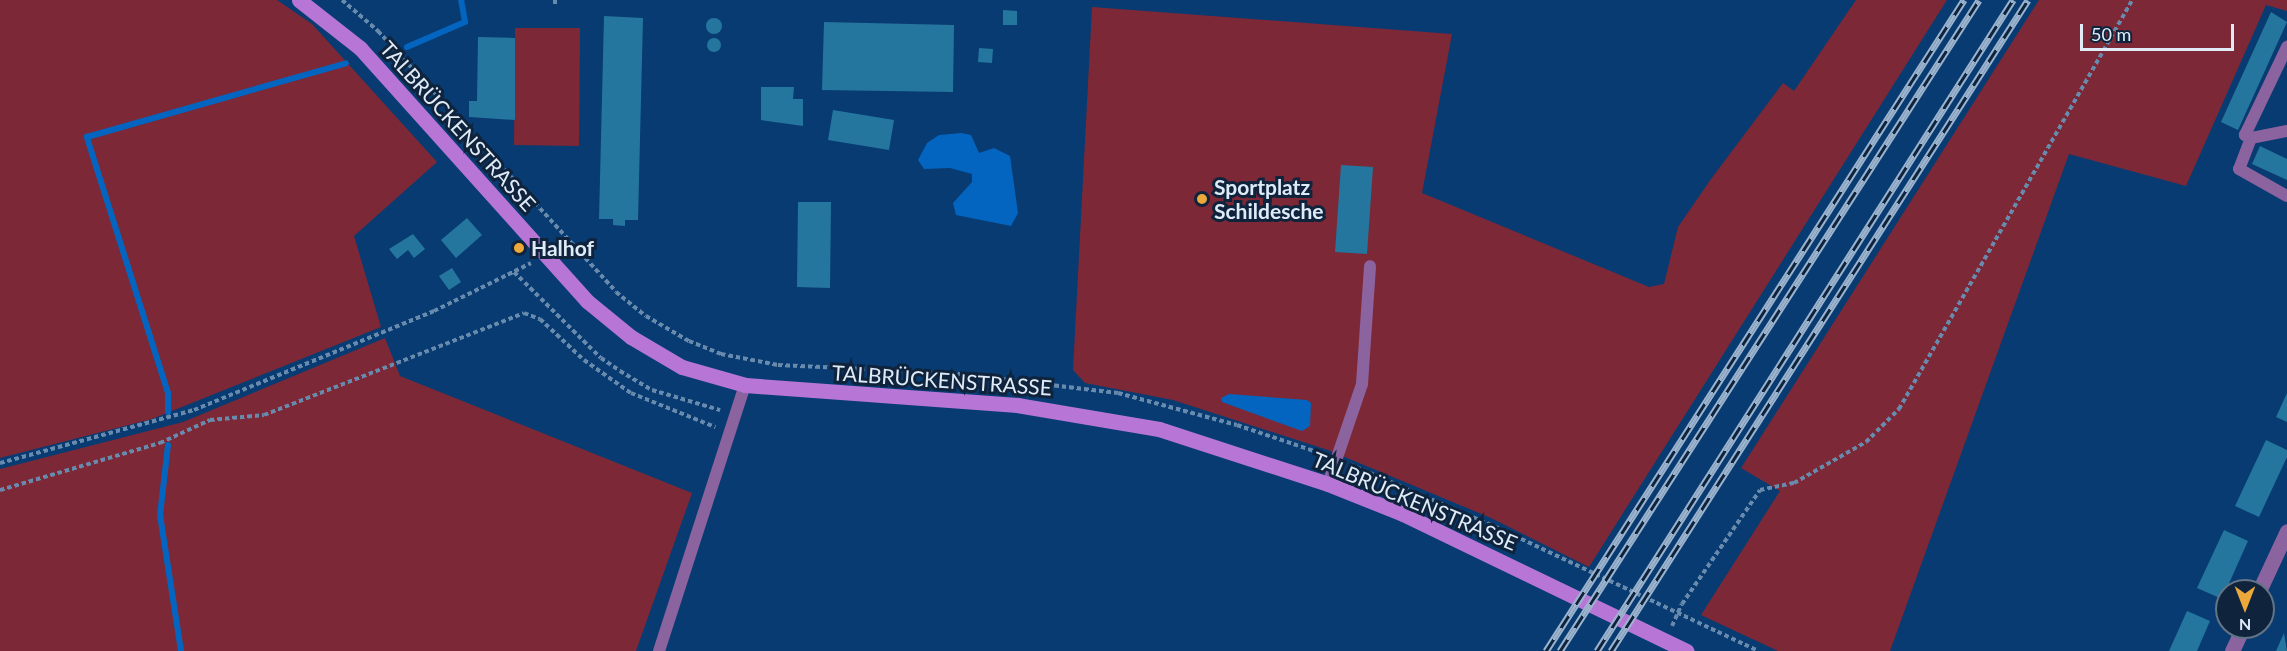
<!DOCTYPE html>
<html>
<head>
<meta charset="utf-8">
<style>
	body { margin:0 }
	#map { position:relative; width:2287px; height:651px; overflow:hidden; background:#083b71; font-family:Lato,sans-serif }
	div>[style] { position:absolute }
	.green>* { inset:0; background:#7d2836 }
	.water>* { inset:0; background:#0365c0 }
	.stream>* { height:6px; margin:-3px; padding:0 3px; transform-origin:3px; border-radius:3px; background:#0365c0 }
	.building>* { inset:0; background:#25769e }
	.round { border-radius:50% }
	.path>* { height:4px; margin-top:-2px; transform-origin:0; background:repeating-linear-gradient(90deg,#688aad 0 4.5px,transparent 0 7.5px) }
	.lane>* { height:12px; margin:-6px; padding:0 6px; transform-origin:6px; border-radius:6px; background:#8b639e }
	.street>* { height:15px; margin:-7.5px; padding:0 7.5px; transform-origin:7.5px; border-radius:7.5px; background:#8b639e }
	.secondary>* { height:15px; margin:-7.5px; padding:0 7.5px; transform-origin:7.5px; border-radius:7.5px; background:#b776d5 }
	.rail>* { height:7px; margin-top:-3.5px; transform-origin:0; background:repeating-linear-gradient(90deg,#0f243c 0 14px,#9cb3cd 0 28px); box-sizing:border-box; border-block:2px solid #9cb3cd }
	.dots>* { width:16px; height:16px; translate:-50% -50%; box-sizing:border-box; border:3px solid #0f243c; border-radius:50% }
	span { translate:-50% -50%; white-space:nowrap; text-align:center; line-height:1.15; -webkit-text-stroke:6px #0f243c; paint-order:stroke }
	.street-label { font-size:21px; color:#e0ebf8 }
	.poi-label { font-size:21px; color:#e0ebf8; font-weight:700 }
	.left { translate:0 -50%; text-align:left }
	.north { position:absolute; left:2215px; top:579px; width:60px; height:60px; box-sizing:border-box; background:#0f243c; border:2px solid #637487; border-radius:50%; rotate:180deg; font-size:16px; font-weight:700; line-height:24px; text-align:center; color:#e0ebf8 }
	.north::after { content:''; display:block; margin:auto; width:21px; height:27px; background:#eda83b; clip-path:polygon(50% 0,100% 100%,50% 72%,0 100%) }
	.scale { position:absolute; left:2080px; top:24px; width:154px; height:27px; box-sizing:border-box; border:3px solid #e0ebf8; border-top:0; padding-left:8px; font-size:18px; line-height:21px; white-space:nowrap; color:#e0ebf8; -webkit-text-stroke:4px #0f243c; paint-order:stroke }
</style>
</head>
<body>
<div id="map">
	<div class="green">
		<div style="clip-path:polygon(0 0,277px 0,312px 24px,437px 162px,354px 236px,381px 327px,152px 419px,0 458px)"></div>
		<div style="clip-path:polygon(1856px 0,1947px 0,1589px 567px,1491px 518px,1328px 450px,1173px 400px,1085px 383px,1073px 370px,1092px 7px,1452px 34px,1422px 193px,1649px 287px,1664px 284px,1678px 227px,1711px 179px,1783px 83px,1794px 91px)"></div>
		<div style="clip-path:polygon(2039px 0,2287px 0,2287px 11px,2266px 5px,2186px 186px,2069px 154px,1890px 651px,1778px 651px,1701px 615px,1780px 491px,1741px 468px)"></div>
		<div style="clip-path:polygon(515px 28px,580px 28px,579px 146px,514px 145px)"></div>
		<div style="clip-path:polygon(385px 338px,400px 376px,692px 493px,636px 651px,0 651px,0 469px,183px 422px)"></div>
	</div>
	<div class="water">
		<div style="clip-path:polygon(961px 133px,971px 135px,979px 153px,994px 148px,1010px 156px,1018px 213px,1011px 226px,956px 215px,953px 203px,972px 182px,972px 174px,950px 168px,924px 169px,918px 160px,927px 143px,939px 135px)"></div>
		<div style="clip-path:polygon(1229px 394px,1307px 400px,1311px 403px,1310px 426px,1302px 431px,1222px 402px,1221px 398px)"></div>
	</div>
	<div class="stream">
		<div style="left:407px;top:47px;width:63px;rotate:-23.3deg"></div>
		<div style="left:465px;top:22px;width:22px;rotate:-100deg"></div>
		<div style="left:168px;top:412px;width:19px;rotate:-90deg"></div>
		<div style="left:168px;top:393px;width:269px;rotate:-107.6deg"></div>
		<div style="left:87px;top:137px;width:269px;rotate:-15.9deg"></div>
		<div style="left:168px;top:445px;width:70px;rotate:96.5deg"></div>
		<div style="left:160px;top:515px;width:138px;rotate:81.2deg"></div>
	</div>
	<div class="building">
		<div style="clip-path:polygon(1003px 10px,1017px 11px,1017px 25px,1003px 25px)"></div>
		<div style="clip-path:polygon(2271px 12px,2287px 22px,2238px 130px,2221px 122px)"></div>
		<div style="clip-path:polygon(604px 16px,643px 18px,638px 220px,625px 220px,625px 226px,613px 225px,613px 219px,599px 219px)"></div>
		<div class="round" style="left:706px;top:18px;width:16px;height:16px"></div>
		<div style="clip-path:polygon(824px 22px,954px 25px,953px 92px,822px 90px)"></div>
		<div style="clip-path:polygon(478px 37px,515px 38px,515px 120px,469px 117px,469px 101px,477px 101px)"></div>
		<div class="round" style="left:707px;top:38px;width:14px;height:14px"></div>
		<div style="clip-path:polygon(979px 48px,993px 49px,992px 63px,978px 62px)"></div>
		<div style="clip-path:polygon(761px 87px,794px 87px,793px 99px,803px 99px,803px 126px,761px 120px)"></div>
		<div style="clip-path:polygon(833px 110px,894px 120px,889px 150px,828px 140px)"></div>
		<div style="clip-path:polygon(2260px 146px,2287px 159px,2287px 180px,2252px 164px)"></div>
		<div style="clip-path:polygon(1341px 165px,1373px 167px,1367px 254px,1335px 252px)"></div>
		<div style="clip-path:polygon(798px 202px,831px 202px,830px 288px,797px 287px)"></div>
		<div style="clip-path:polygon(467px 218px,482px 235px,456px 258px,441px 240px)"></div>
		<div style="clip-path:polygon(413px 234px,425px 249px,414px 258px,408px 250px,397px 259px,389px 249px)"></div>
		<div style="clip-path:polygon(452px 268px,461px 282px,449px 290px,439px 276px)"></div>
		<div style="clip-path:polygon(2287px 393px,2287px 422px,2276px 417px)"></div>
		<div style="clip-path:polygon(2266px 440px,2287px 450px,2287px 457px,2259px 517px,2235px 506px)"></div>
		<div style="clip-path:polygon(2224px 530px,2248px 541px,2222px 599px,2197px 588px)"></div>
		<div style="clip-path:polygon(2187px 611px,2210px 621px,2197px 651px,2169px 651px)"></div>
		<div style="clip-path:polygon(2284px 633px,2287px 651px,2276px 651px)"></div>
	</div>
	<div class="path">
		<div style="left:342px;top:0;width:48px;rotate:40.7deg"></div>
		<div style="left:378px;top:31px;width:353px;rotate:47.6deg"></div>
		<div style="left:616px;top:292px;width:38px;rotate:39deg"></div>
		<div style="left:646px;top:316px;width:50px;rotate:30.2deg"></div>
		<div style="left:689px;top:341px;width:35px;rotate:22deg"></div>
		<div style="left:721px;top:354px;width:58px;rotate:10.9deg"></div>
		<div style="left:778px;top:365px;width:172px;rotate:2.7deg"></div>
		<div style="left:950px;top:373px;width:169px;rotate:6.8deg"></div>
		<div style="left:1118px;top:393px;width:123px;rotate:15.1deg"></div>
		<div style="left:1237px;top:425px;width:91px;rotate:18.6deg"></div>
		<div style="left:555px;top:4px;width:4px;rotate:-90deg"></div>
		<div style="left:514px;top:272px;width:122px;rotate:44.7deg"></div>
		<div style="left:601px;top:358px;width:23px;rotate:34deg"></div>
		<div style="left:620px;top:371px;width:37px;rotate:31deg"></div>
		<div style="left:652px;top:390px;width:71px;rotate:16.4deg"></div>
		<div style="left:0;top:463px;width:201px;rotate:-15.3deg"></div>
		<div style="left:194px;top:410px;width:260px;rotate:-22.4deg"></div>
		<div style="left:434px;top:311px;width:108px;rotate:-26.3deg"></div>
		<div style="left:1349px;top:464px;width:158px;rotate:23.2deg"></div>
		<div style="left:1494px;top:526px;width:292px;rotate:25.3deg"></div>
		<div style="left:0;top:490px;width:167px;rotate:-16.4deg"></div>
		<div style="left:160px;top:443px;width:55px;rotate:-24.7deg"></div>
		<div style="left:210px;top:420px;width:54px;rotate:-5.3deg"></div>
		<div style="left:264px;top:415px;width:279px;rotate:-21.4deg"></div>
		<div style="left:524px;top:313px;width:17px;rotate:21deg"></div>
		<div style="left:540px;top:319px;width:60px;rotate:43deg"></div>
		<div style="left:584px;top:360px;width:57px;rotate:35.1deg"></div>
		<div style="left:631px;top:393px;width:91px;rotate:22deg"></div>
		<div style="left:1672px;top:626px;width:24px;rotate:-66deg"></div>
		<div style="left:1682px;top:604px;width:138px;rotate:-55.6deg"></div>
		<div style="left:1760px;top:490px;width:35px;rotate:-12deg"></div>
		<div style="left:1794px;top:483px;width:83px;rotate:-29.7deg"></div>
		<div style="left:1866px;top:442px;width:47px;rotate:-45deg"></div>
		<div style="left:1899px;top:409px;width:471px;rotate:-60.3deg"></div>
	</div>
	<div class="lane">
		<div style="left:2287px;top:131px;width:37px;rotate:169deg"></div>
		<div style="left:2251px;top:138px;width:33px;rotate:111deg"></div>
		<div style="left:2239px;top:169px;width:55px;rotate:29.4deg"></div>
		<div style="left:2251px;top:138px;width:7px;rotate:-153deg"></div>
		<div style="left:2245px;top:135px;width:98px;rotate:-64.5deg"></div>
		<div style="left:1328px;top:484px;width:106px;rotate:-71.2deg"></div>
		<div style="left:1362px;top:384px;width:118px;rotate:-86.1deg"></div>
		<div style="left:659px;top:651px;width:280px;rotate:-72.1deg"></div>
	</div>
	<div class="street">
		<div style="left:2259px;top:591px;width:66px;rotate:-65deg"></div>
		<div style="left:2232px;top:651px;width:26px;rotate:-65deg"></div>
	</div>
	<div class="secondary">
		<div style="left:299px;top:0;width:78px;rotate:38.2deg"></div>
		<div style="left:360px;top:48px;width:340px;rotate:48.1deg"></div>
		<div style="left:587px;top:301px;width:57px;rotate:39.3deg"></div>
		<div style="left:631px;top:337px;width:59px;rotate:30.5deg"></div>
		<div style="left:682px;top:367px;width:66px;rotate:15.9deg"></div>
		<div style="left:745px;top:385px;width:273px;rotate:4.2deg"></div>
		<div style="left:1017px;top:405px;width:144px;rotate:9.6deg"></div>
		<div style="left:1159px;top:429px;width:178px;rotate:18deg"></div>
		<div style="left:1328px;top:484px;width:81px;rotate:21.8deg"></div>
		<div style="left:1403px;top:514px;width:315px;rotate:25.8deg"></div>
	</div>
	<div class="rail">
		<div style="left:1546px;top:651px;width:774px;rotate:-57.3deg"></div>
		<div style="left:1560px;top:651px;width:774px;rotate:-57.23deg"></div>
		<div style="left:1597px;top:651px;width:773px;rotate:-57.42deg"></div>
		<div style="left:1611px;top:651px;width:773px;rotate:-57.36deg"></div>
	</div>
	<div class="dots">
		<div style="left:1202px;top:199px;background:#eda83b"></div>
		<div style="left:519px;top:248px;background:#eda83b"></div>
	</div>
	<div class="street-label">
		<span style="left:458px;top:126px;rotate:48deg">TALBRÜCKENSTRASSE</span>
		<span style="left:942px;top:380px;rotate:4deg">TALBRÜCKENSTRASSE</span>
		<span style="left:1415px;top:501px;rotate:23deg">TALBRÜCKENSTRASSE</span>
	</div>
	<div class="poi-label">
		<span class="left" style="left:1214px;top:199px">Sportplatz<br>Schildesche</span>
		<span class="left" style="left:531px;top:248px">Halhof</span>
	</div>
	<div class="north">N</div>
	<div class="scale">50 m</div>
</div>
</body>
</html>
